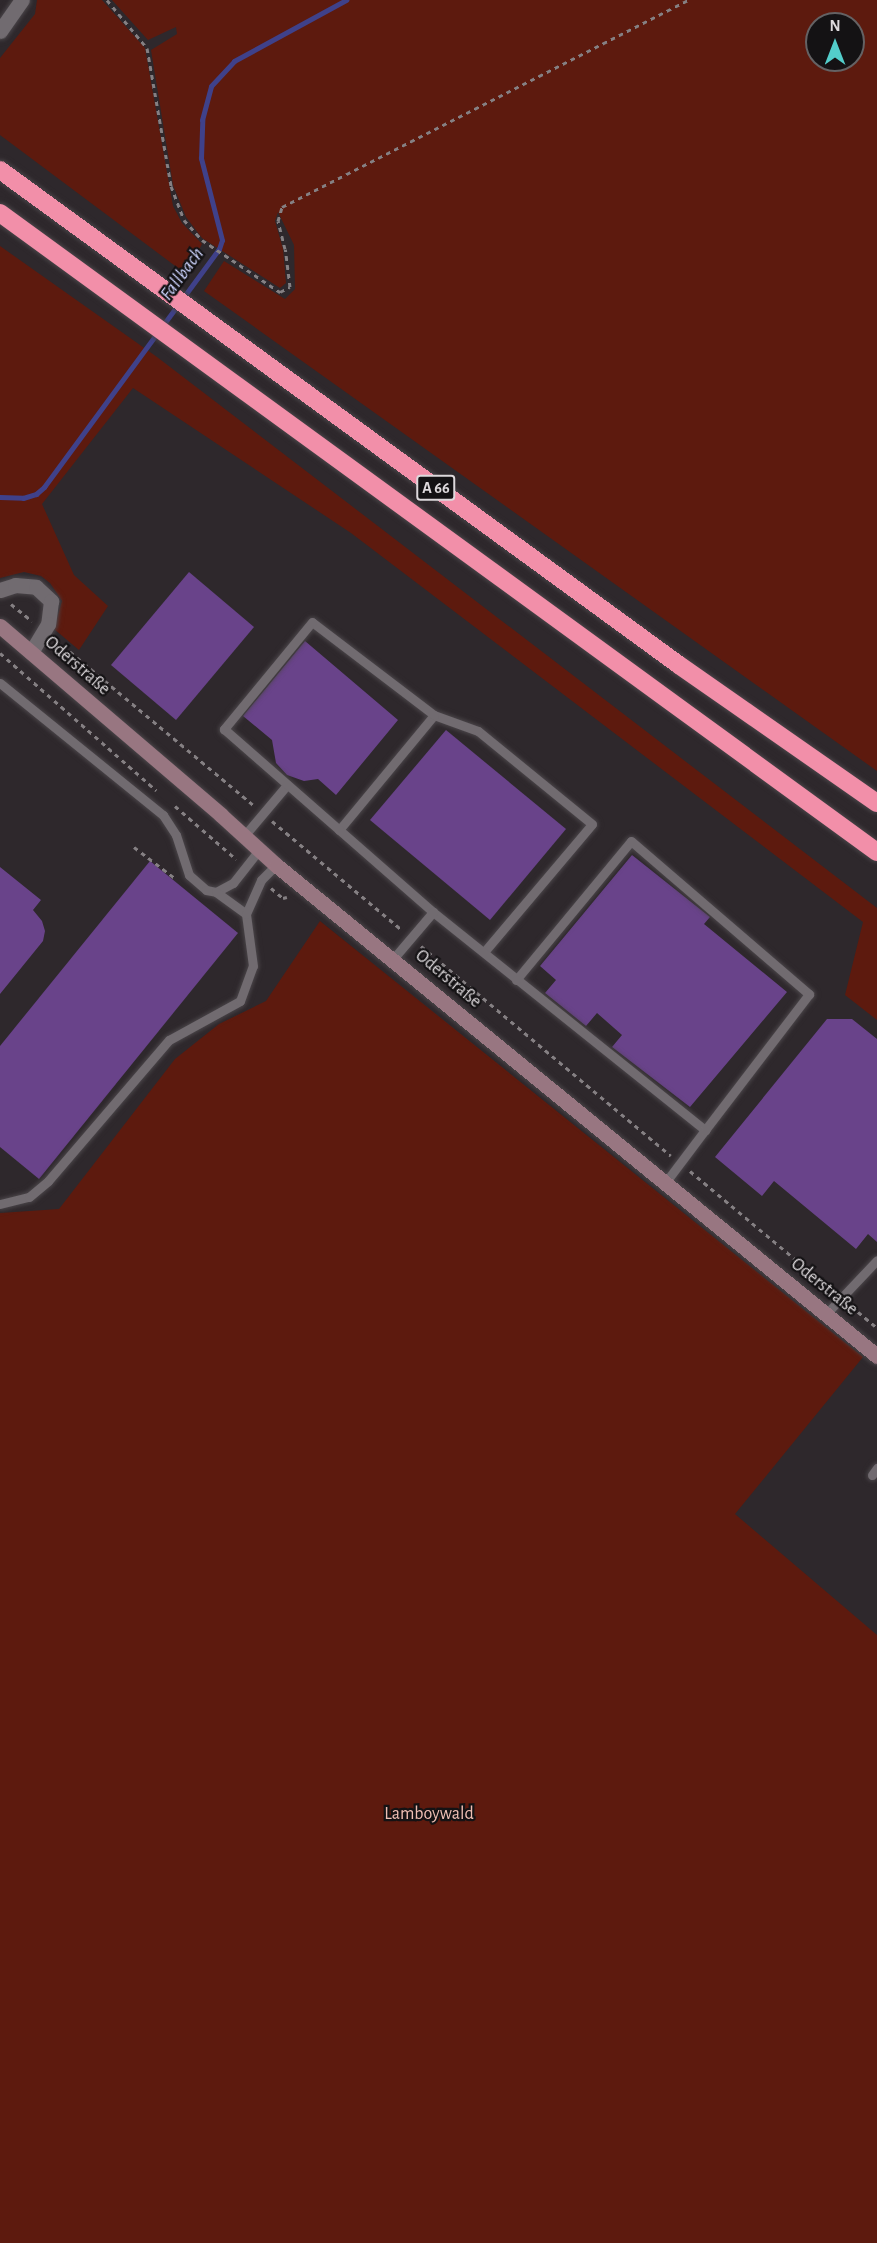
<!DOCTYPE html>
<html>
<head>
<meta charset="utf-8">
<style>
	body { margin:0 }
	#map { position:relative; width:877px; height:2243px; overflow:hidden; background:#2e282c; font-family:"Alegreya Sans",sans-serif }
	div>[style] { position:absolute }
	.green>* { inset:0; background:#5d1a0e }
	.stream>* { height:5px; margin:-2.5px; padding:0 2.5px; transform-origin:2.5px; border-radius:2.5px; background:#3f418a }
	.building>* { inset:0; background:#69438a }
	.path>* { height:3px; margin-top:-1.5px; transform-origin:0; background:repeating-linear-gradient(90deg,#858083 0 4.5px,transparent 0 9px) }
	.roads { filter:drop-shadow(0 0 2px #4a4549) drop-shadow(0 0 2px #4a4549) }
	.lane>* { height:9px; margin:-4.5px; padding:0 4.5px; transform-origin:4.5px; border-radius:4.5px; background:#716b70 }
	.street>* { height:15px; margin:-7.5px; padding:0 7.5px; transform-origin:7.5px; border-radius:7.5px; background:#716b70 }
	.secondary>* { height:15px; margin:-7.5px; padding:0 7.5px; transform-origin:7.5px; border-radius:7.5px; background:#987681 }
	.highway>* { height:18px; margin:-9px; padding:0 9px; transform-origin:9px; border-radius:9px; background:#f28fa9 }
	span { translate:-50% -50%; white-space:nowrap; text-align:center; line-height:1.15; -webkit-text-stroke:4.5px #141214; paint-order:stroke }
	.shield-label span { padding:2px 4px; background:#141214; border:2px solid; border-radius:4px; -webkit-text-stroke-width:0 }
	.shield-label { font-size:16px; color:#ddd9dc; font-weight:700 }
	.street-label { font-size:18px; color:#ddd9dc }
	.park-label { font-size:18px; color:#f0bfb4 }
	.water-label { font-size:20px; color:#cdd4fe; font-style:italic }
	.north { position:absolute; left:805px; top:12px; width:60px; height:60px; box-sizing:border-box; background:#141214; border:2px solid #646264; border-radius:50%; rotate:0deg; font-size:16px; font-weight:700; line-height:24px; text-align:center; color:#ddd9dc }
	.north::after { content:''; display:block; margin:auto; width:21px; height:27px; background:#53cdca; clip-path:polygon(50% 0,100% 100%,50% 72%,0 100%) }
</style>
</head>
<body>
<div id="map">
	<div class="green">
		<div style="clip-path:polygon(37px 0,102px 0,145px 48px,173px 206px,182px 223px,202px 244px,186px 274px,0 135px,0 58px,35px 14px)"></div>
		<div style="clip-path:polygon(evenodd,112px 0,877px 0,877px 771px,204px 291px,224px 261px,285px 299px,295px 289px,294px 245px,278px 212px,275px 221px,283px 249px,286px 283px,280px 288px,202px 238px,186px 217px,173px 185px,151px 50px,177px 34px,176px 27px,148px 40px,112px 0,817px 24px,853px 24px,853px 60px,817px 60px,817px 24px)"></div>
		<div style="clip-path:polygon(0 246px,157px 357px,877px 908px,877px 1020px,845px 995px,863px 922px,351px 533px,133px 388px,42px 504px,74px 575px,108px 606px,79px 650px,54px 629px,62px 601px,50px 583px,41px 576px,24px 572px,0 578px)"></div>
		<div style="clip-path:polygon(320px 921px,863px 1357px,735px 1514px,877px 1635px,877px 2243px,0 2243px,0 1213px,59px 1209px,175px 1059px,219px 1024px,266px 1001px)"></div>
	</div>
	<div class="stream">
		<div style="left:0;top:497px;width:23px;rotate:2deg"></div>
		<div style="left:23px;top:498px;width:14px;rotate:-17deg"></div>
		<div style="left:36px;top:494px;width:11px;rotate:-41deg"></div>
		<div style="left:44px;top:487px;width:295px;rotate:-53.7deg"></div>
		<div style="left:219px;top:249px;width:9px;rotate:-72deg"></div>
		<div style="left:222px;top:240px;width:85px;rotate:-104.4deg"></div>
		<div style="left:201px;top:158px;width:38px;rotate:-88deg"></div>
		<div style="left:202px;top:120px;width:35px;rotate:-75deg"></div>
		<div style="left:211px;top:86px;width:34px;rotate:-47deg"></div>
		<div style="left:234px;top:61px;width:128px;rotate:-28.6deg"></div>
	</div>
	<div class="building">
		<div style="clip-path:polygon(189px 572px,254px 627px,176px 720px,111px 665px)"></div>
		<div style="clip-path:polygon(305px 641px,398px 720px,336px 795px,318px 779px,304px 781px,287px 775px,276px 763px,272px 740px,243px 716px)"></div>
		<div style="clip-path:polygon(446px 730px,566px 829px,490px 920px,370px 820px)"></div>
		<div style="clip-path:polygon(632px 855px,710px 917px,704px 924px,787px 992px,690px 1107px,612px 1047px,622px 1035px,597px 1013px,586px 1026px,545px 993px,556px 980px,540px 966px)"></div>
		<div style="clip-path:polygon(150px 861px,238px 933px,39px 1179px,0 1147px,0 1046px)"></div>
		<div style="clip-path:polygon(0 867px,41px 900px,33px 910px,42px 921px,45px 931px,43px 941px,0 994px)"></div>
		<div style="clip-path:polygon(827px 1019px,852px 1019px,877px 1039px,877px 1242px,868px 1234px,856px 1249px,774px 1181px,762px 1196px,715px 1157px)"></div>
	</div>
	<div class="path">
		<div style="left:107px;top:0;width:62px;rotate:50.2deg"></div>
		<div style="left:147px;top:48px;width:140px;rotate:80.1deg"></div>
		<div style="left:171px;top:186px;width:36px;rotate:69deg"></div>
		<div style="left:184px;top:220px;width:27px;rotate:48deg"></div>
		<div style="left:202px;top:240px;width:94px;rotate:33.7deg"></div>
		<div style="left:280px;top:292px;width:11px;rotate:-27deg"></div>
		<div style="left:290px;top:287px;width:38px;rotate:-97deg"></div>
		<div style="left:285px;top:249px;width:29px;rotate:-104deg"></div>
		<div style="left:278px;top:221px;width:15px;rotate:-74deg"></div>
		<div style="left:282px;top:207px;width:457px;rotate:-27deg"></div>
		<div style="left:11px;top:604px;width:27px;rotate:39deg"></div>
		<div style="left:56px;top:640px;width:257px;rotate:39.9deg"></div>
		<div style="left:0;top:653px;width:208px;rotate:41.3deg"></div>
		<div style="left:175px;top:806px;width:81px;rotate:41deg"></div>
		<div style="left:272px;top:821px;width:170px;rotate:40deg"></div>
		<div style="left:134px;top:847px;width:53px;rotate:37.3deg"></div>
		<div style="left:271px;top:888px;width:16px;rotate:40deg"></div>
		<div style="left:283px;top:898px;width:4px;rotate:-14deg"></div>
		<div style="left:421px;top:946px;width:326px;rotate:40deg"></div>
		<div style="left:690px;top:1171px;width:185px;rotate:40deg"></div>
		<div style="left:851px;top:1306px;width:34px;rotate:40deg"></div>
	</div>
	<div class="roads">
		<div class="lane">
			<div style="left:0;top:683px;width:210px;rotate:39deg"></div>
			<div style="left:163px;top:815px;width:24px;rotate:57deg"></div>
			<div style="left:176px;top:835px;width:42px;rotate:72deg"></div>
			<div style="left:189px;top:875px;width:23px;rotate:41deg"></div>
			<div style="left:206px;top:890px;width:10px;rotate:11deg"></div>
			<div style="left:216px;top:892px;width:19px;rotate:-28deg"></div>
			<div style="left:233px;top:883px;width:42px;rotate:-51.8deg"></div>
			<div style="left:339px;top:830px;width:149px;rotate:-50.4deg"></div>
			<div style="left:244px;top:836px;width:67px;rotate:-49.9deg"></div>
			<div style="left:216px;top:892px;width:37px;rotate:36deg"></div>
			<div style="left:484px;top:952px;width:167px;rotate:-49.8deg"></div>
			<div style="left:592px;top:824px;width:147px;rotate:-140.8deg"></div>
			<div style="left:478px;top:731px;width:47px;rotate:-160deg"></div>
			<div style="left:434px;top:715px;width:153px;rotate:-142.7deg"></div>
			<div style="left:312px;top:622px;width:139px;rotate:129.4deg"></div>
			<div style="left:224px;top:729px;width:278px;rotate:41.2deg"></div>
			<div style="left:433px;top:912px;width:349px;rotate:38.7deg"></div>
			<div style="left:705px;top:1130px;width:66px;rotate:127deg"></div>
			<div style="left:393px;top:959px;width:62px;rotate:-49.6deg"></div>
			<div style="left:516px;top:980px;width:180px;rotate:-50.4deg"></div>
			<div style="left:631px;top:841px;width:235px;rotate:40.7deg"></div>
			<div style="left:809px;top:994px;width:171px;rotate:127.4deg"></div>
			<div style="left:0;top:1204px;width:30px;rotate:-14deg"></div>
			<div style="left:29px;top:1197px;width:25px;rotate:-40deg"></div>
			<div style="left:48px;top:1181px;width:186px;rotate:-49.4deg"></div>
			<div style="left:169px;top:1040px;width:81px;rotate:-28.8deg"></div>
			<div style="left:240px;top:1001px;width:37px;rotate:-70deg"></div>
			<div style="left:253px;top:966px;width:52px;rotate:-97.7deg"></div>
			<div style="left:246px;top:914px;width:37px;rotate:-66deg"></div>
			<div style="left:261px;top:880px;width:21px;rotate:-45deg"></div>
			<div style="left:826px;top:1314px;width:74px;rotate:-46.6deg"></div>
			<div style="left:872px;top:1475px;width:9px;rotate:-54deg"></div>
		</div>
		<div class="street">
			<div style="left:0;top:31px;width:38px;rotate:-55deg"></div>
			<div style="left:0;top:590px;width:16px;rotate:-18deg"></div>
			<div style="left:15px;top:585px;width:21px;rotate:5deg"></div>
			<div style="left:36px;top:587px;width:21px;rotate:43deg"></div>
			<div style="left:51px;top:601px;width:23px;rotate:97deg"></div>
			<div style="left:48px;top:624px;width:33px;rotate:121deg"></div>
		</div>
		<div class="secondary">
			<div style="left:0;top:626px;width:291px;rotate:40.5deg"></div>
			<div style="left:221px;top:815px;width:74px;rotate:42.3deg"></div>
			<div style="left:276px;top:865px;width:776px;rotate:39.25deg"></div>
		</div>
		<div class="highway">
			<div style="left:0;top:170px;width:840px;rotate:36.09deg"></div>
			<div style="left:679px;top:665px;width:241px;rotate:34.9deg"></div>
			<div style="left:0;top:213px;width:1085px;rotate:36.08deg"></div>
		</div>
	</div>
	<div class="shield-label">
		<span style="left:436px;top:488px">A 66</span>
	</div>
	<div class="street-label">
		<span style="left:77px;top:666px;rotate:41deg">Oderstraße</span>
		<span style="left:448px;top:979px;rotate:40deg">Oderstraße</span>
		<span style="left:824px;top:1287px;rotate:39deg">Oderstraße</span>
	</div>
	<div class="park-label">
		<span style="left:429px;top:1814px">Lamboywald</span>
	</div>
	<div class="water-label">
		<span style="left:182px;top:274px;rotate:-54deg">Fallbach</span>
	</div>
	<div class="north">N</div>
</div>
</body>
</html>
